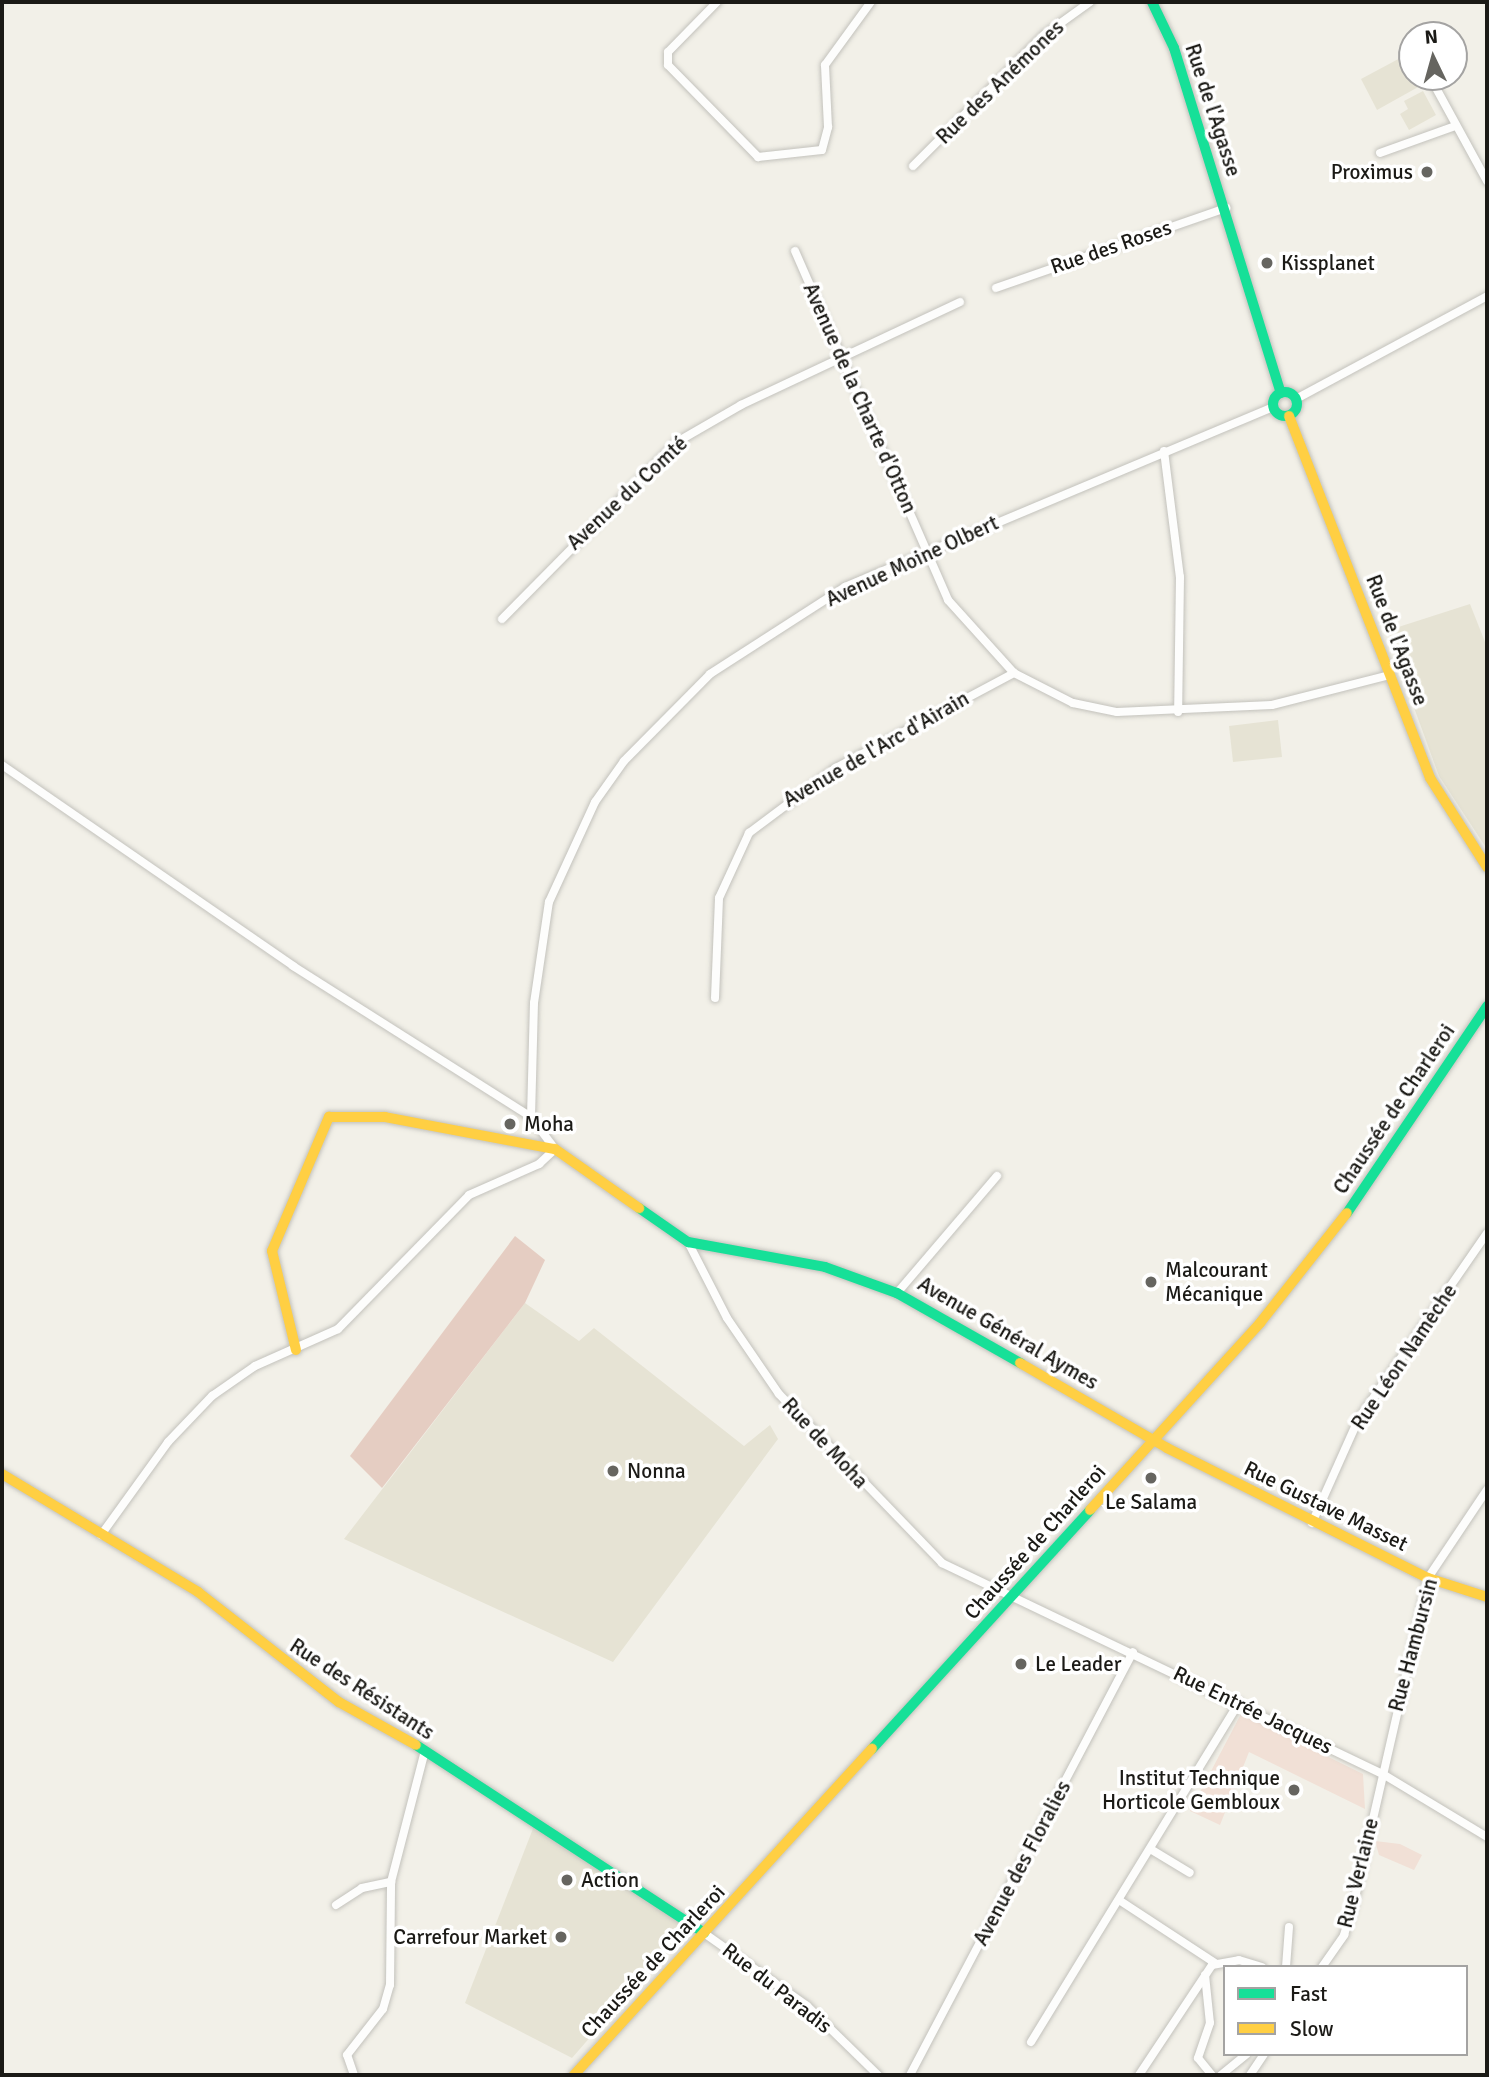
<!DOCTYPE html>
<html>
<head>
<meta charset="utf-8">
<style>
	body { margin:0 }
	#map { position:relative; width:1489px; height:2077px; overflow:hidden; background:#f2f0e8; font-family:Signika,sans-serif }
	div>[style] { position:absolute }
	.built>* { inset:0; background:#e6e3d4 }
	.green>* { inset:0; background:#f1e0d6 }
	.forest>* { inset:0; background:#e5cdc2 }
	.roads { filter:drop-shadow(0 0 2px #c3c2bc) drop-shadow(0 0 2px #c3c2bc) }
	.street>* { height:8px; margin:-4px; padding:0 4px; transform-origin:4px; border-radius:4px; background:#fdfdfc }
	.fast>* { height:10px; margin:-5px; padding:0 5px; transform-origin:5px; border-radius:5px; background:#16e098 }
	.fast>.ring { margin:-5px; padding:0; box-sizing:content-box; background:none; border:10px solid #16e098; border-radius:50% }
	.slow>* { height:10px; margin:-5px; padding:0 5px; transform-origin:5px; border-radius:5px; background:#ffcf43 }
	.dots>* { width:19px; height:19px; translate:-50% -50%; box-sizing:border-box; border:4px solid #fff; border-radius:50% }
	span { translate:-50% -50%; white-space:nowrap; text-align:center; line-height:1.15; -webkit-text-stroke:7px #fff; paint-order:stroke }
	.street-label { font-size:21px; color:#1b1a16 }
	.poi-label { font-size:21px; color:#1b1a16 }
	.right { translate:-100% -50%; text-align:right }
	.left { translate:0 -50%; text-align:left }
	.frame { position:absolute; inset:0; border:4px solid #1b1a16; pointer-events:none }
	.legend { position:absolute; left:1223px; top:1965px; width:245px; height:91px; box-sizing:border-box; background:#fff; border:2px solid #a4a3a2; margin:0; padding:9px 12px; list-style:none; font-size:21px; color:#1b1a16 }
	.legend li { display:flex; align-items:center; gap:14px; height:35px }
	.legend b { width:35px; border:2px solid #a4a3a2 }
	.north { position:absolute; left:1398px; top:21px; width:70px; height:70px; box-sizing:border-box; background:#fff; border:2px solid #a4a3a2; border-radius:50%; rotate:355deg; font-size:19px; font-weight:700; line-height:28px; text-align:center; color:#1b1a16 }
	.north::after { content:''; display:block; margin:auto; width:24px; height:32px; background:#666560; clip-path:polygon(50% 0,100% 100%,50% 72%,0 100%) }
</style>
</head>
<body>
<div id="map">
	<div class="built">
		<div style="clip-path:polygon(1404px 56px,1420px 86px,1377px 110px,1361px 79px)"></div>
		<div style="clip-path:polygon(1423px 91px,1436px 115px,1409px 130px,1400px 114px,1408px 109px,1404px 101px)"></div>
		<div style="clip-path:polygon(1470px 604px,1487px 647px,1487px 849px,1439px 776px,1386px 631px)"></div>
		<div style="clip-path:polygon(1278px 720px,1282px 757px,1233px 762px,1229px 726px)"></div>
		<div style="clip-path:polygon(525px 1303px,579px 1341px,594px 1328px,744px 1446px,770px 1425px,778px 1439px,613px 1662px,344px 1539px)"></div>
		<div style="clip-path:polygon(534px 1826px,682px 1924px,682px 1932px,572px 2058px,465px 2003px)"></div>
	</div>
	<div class="green">
		<div style="clip-path:polygon(1241px 1714px,1363px 1774px,1365px 1809px,1249px 1752px,1220px 1825px,1190px 1811px)"></div>
		<div style="clip-path:polygon(1375px 1841px,1400px 1844px,1422px 1855px,1414px 1870px,1379px 1855px)"></div>
	</div>
	<div class="forest">
		<div style="clip-path:polygon(515px 1236px,545px 1260px,525px 1303px,382px 1488px,350px 1456px)"></div>
	</div>
	<div class="roads">
		<div class="street">
			<div style="left:717px;top:2px;width:70px;rotate:134.4deg"></div>
			<div style="left:668px;top:52px;width:13px;rotate:90deg"></div>
			<div style="left:668px;top:65px;width:129px;rotate:45.6deg"></div>
			<div style="left:758px;top:157px;width:64px;rotate:-6.2deg"></div>
			<div style="left:822px;top:150px;width:24px;rotate:-75deg"></div>
			<div style="left:828px;top:127px;width:62px;rotate:-92.8deg"></div>
			<div style="left:825px;top:65px;width:78px;rotate:-53.9deg"></div>
			<div style="left:1430px;top:77px;width:119px;rotate:61.3deg"></div>
			<div style="left:1380px;top:153px;width:80px;rotate:-19.8deg"></div>
			<div style="left:913px;top:166px;width:185px;rotate:-45deg"></div>
			<div style="left:1044px;top:35px;width:57px;rotate:-35.7deg"></div>
			<div style="left:795px;top:251px;width:381px;rotate:66.3deg"></div>
			<div style="left:948px;top:600px;width:98px;rotate:47.9deg"></div>
			<div style="left:1014px;top:673px;width:66px;rotate:27deg"></div>
			<div style="left:1073px;top:703px;width:45px;rotate:11.6deg"></div>
			<div style="left:1117px;top:712px;width:155px;rotate:-2.6deg"></div>
			<div style="left:1272px;top:705px;width:122px;rotate:-14.3deg"></div>
			<div style="left:996px;top:288px;width:244px;rotate:-19.2deg"></div>
			<div style="left:1296px;top:399px;width:217px;rotate:-28.3deg"></div>
			<div style="left:1164px;top:451px;width:127px;rotate:82.8deg"></div>
			<div style="left:1180px;top:577px;width:135px;rotate:90.8deg"></div>
			<div style="left:502px;top:619px;width:249px;rotate:-45.3deg"></div>
			<div style="left:677px;top:442px;width:74px;rotate:-30deg"></div>
			<div style="left:741px;top:405px;width:242px;rotate:-25.2deg"></div>
			<div style="left:2px;top:765px;width:354px;rotate:34.6deg"></div>
			<div style="left:293px;top:966px;width:282px;rotate:32.4deg"></div>
			<div style="left:715px;top:998px;width:100px;rotate:-87.7deg"></div>
			<div style="left:719px;top:898px;width:72px;rotate:-65.2deg"></div>
			<div style="left:749px;top:833px;width:109px;rotate:-36.8deg"></div>
			<div style="left:836px;top:768px;width:202px;rotate:-28.1deg"></div>
			<div style="left:688px;top:1242px;width:85px;rotate:62.8deg"></div>
			<div style="left:727px;top:1318px;width:92px;rotate:55.6deg"></div>
			<div style="left:779px;top:1394px;width:235px;rotate:46deg"></div>
			<div style="left:942px;top:1563px;width:487px;rotate:25.6deg"></div>
			<div style="left:1381px;top:1773px;width:124px;rotate:31.1deg"></div>
			<div style="left:897px;top:1293px;width:154px;rotate:-49.5deg"></div>
			<div style="left:1312px;top:1523px;width:113px;rotate:-65.9deg"></div>
			<div style="left:1358px;top:1420px;width:227px;rotate:-55.4deg"></div>
			<div style="left:101px;top:1535px;width:115px;rotate:-54.2deg"></div>
			<div style="left:168px;top:1442px;width:64px;rotate:-46.3deg"></div>
			<div style="left:212px;top:1396px;width:52px;rotate:-34.9deg"></div>
			<div style="left:255px;top:1366px;width:91px;rotate:-24deg"></div>
			<div style="left:338px;top:1329px;width:187px;rotate:-45.6deg"></div>
			<div style="left:469px;top:1195px;width:77px;rotate:-23.9deg"></div>
			<div style="left:539px;top:1164px;width:22px;rotate:-43deg"></div>
			<div style="left:555px;top:1149px;width:40px;rotate:-127deg"></div>
			<div style="left:531px;top:1117px;width:114px;rotate:-88.5deg"></div>
			<div style="left:534px;top:1003px;width:102px;rotate:-81.6deg"></div>
			<div style="left:549px;top:902px;width:110px;rotate:-65.3deg"></div>
			<div style="left:595px;top:802px;width:50px;rotate:-54.7deg"></div>
			<div style="left:624px;top:761px;width:122px;rotate:-45.3deg"></div>
			<div style="left:710px;top:674px;width:161px;rotate:-32.8deg"></div>
			<div style="left:845px;top:587px;width:464px;rotate:-22.8deg"></div>
			<div style="left:1152px;top:1850px;width:44px;rotate:31.2deg"></div>
			<div style="left:1122px;top:1902px;width:111px;rotate:33.3deg"></div>
			<div style="left:336px;top:1905px;width:31px;rotate:-33deg"></div>
			<div style="left:362px;top:1888px;width:30px;rotate:-12deg"></div>
			<div style="left:704px;top:1933px;width:126px;rotate:35.3deg"></div>
			<div style="left:807px;top:2006px;width:99px;rotate:44.2deg"></div>
			<div style="left:1286px;top:1967px;width:40px;rotate:-85.7deg"></div>
			<div style="left:1322px;top:1967px;width:39px;rotate:-55deg"></div>
			<div style="left:1344px;top:1935px;width:34px;rotate:-73deg"></div>
			<div style="left:1354px;top:1902px;width:332px;rotate:-77.1deg"></div>
			<div style="left:1428px;top:1578px;width:106px;rotate:-56.2deg"></div>
			<div style="left:1205px;top:1975px;width:48px;rotate:84.1deg"></div>
			<div style="left:1210px;top:2023px;width:37px;rotate:109deg"></div>
			<div style="left:1198px;top:2058px;width:22px;rotate:51deg"></div>
			<div style="left:1031px;top:2042px;width:398px;rotate:-58.5deg"></div>
			<div style="left:354px;top:2075px;width:21px;rotate:-109deg"></div>
			<div style="left:347px;top:2055px;width:58px;rotate:-52deg"></div>
			<div style="left:383px;top:2009px;width:25px;rotate:-74deg"></div>
			<div style="left:390px;top:1985px;width:103px;rotate:-89.4deg"></div>
			<div style="left:391px;top:1882px;width:132px;rotate:-75.5deg"></div>
			<div style="left:910px;top:2075px;width:478px;rotate:-62.2deg"></div>
			<div style="left:1139px;top:2075px;width:132px;rotate:-56.4deg"></div>
			<div style="left:1212px;top:1965px;width:27px;rotate:-10deg"></div>
			<div style="left:1239px;top:1960px;width:24px;rotate:17deg"></div>
			<div style="left:1221px;top:2075px;width:33px;rotate:-39deg"></div>
			<div style="left:1250px;top:2075px;width:25px;rotate:-56deg"></div>
		</div>
		<div class="fast">
			<div style="left:1152px;top:2px;width:51px;rotate:64.4deg"></div>
			<div style="left:1174px;top:48px;width:361px;rotate:72.8deg"></div>
			<div class="ring" style="left:1273px;top:392px;width:14px;height:14px"></div>
			<div style="left:639px;top:1208px;width:60px;rotate:34.8deg"></div>
			<div style="left:688px;top:1242px;width:139px;rotate:10.3deg"></div>
			<div style="left:825px;top:1267px;width:77px;rotate:19.9deg"></div>
			<div style="left:897px;top:1293px;width:142px;rotate:29.6deg"></div>
			<div style="left:1347px;top:1213px;width:250px;rotate:-55.9deg"></div>
			<div style="left:416px;top:1745px;width:344px;rotate:33.1deg"></div>
			<div style="left:872px;top:1749px;width:323px;rotate:-47.6deg"></div>
		</div>
		<div class="slow">
			<div style="left:1289px;top:416px;width:388px;rotate:68.7deg"></div>
			<div style="left:1430px;top:778px;width:106px;rotate:57.4deg"></div>
			<div style="left:296px;top:1350px;width:102px;rotate:-103.6deg"></div>
			<div style="left:272px;top:1251px;width:146px;rotate:-67deg"></div>
			<div style="left:329px;top:1117px;width:56px"></div>
			<div style="left:385px;top:1117px;width:173px;rotate:10.7deg"></div>
			<div style="left:555px;top:1149px;width:103px;rotate:35.1deg"></div>
			<div style="left:1020px;top:1363px;width:170px;rotate:30deg"></div>
			<div style="left:1167px;top:1448px;width:292px;rotate:26.5deg"></div>
			<div style="left:1428px;top:1578px;width:62px;rotate:17.9deg"></div>
			<div style="left:2px;top:1474px;width:229px;rotate:31deg"></div>
			<div style="left:198px;top:1592px;width:179px;rotate:38deg"></div>
			<div style="left:339px;top:1702px;width:88px;rotate:29.2deg"></div>
			<div style="left:1090px;top:1510px;width:253px;rotate:-47.7deg"></div>
			<div style="left:1260px;top:1323px;width:140px;rotate:-51.7deg"></div>
			<div style="left:574px;top:2075px;width:442px;rotate:-47.6deg"></div>
		</div>
	</div>
	<div class="dots">
		<div style="left:1427px;top:172px;background:#666560"></div>
		<div style="left:1267px;top:263px;background:#666560"></div>
		<div style="left:510px;top:1124px;background:#666560"></div>
		<div style="left:1151px;top:1282px;background:#666560"></div>
		<div style="left:613px;top:1471px;background:#666560"></div>
		<div style="left:1151px;top:1478px;background:#666560"></div>
		<div style="left:1021px;top:1664px;background:#666560"></div>
		<div style="left:1294px;top:1790px;background:#666560"></div>
		<div style="left:567px;top:1880px;background:#666560"></div>
		<div style="left:561px;top:1937px;background:#666560"></div>
	</div>
	<div class="street-label">
		<span style="left:1000px;top:82px;rotate:-44deg">Rue des Anémones</span>
		<span style="left:1213px;top:110px;rotate:72deg">Rue de l'Agasse</span>
		<span style="left:1111px;top:247px;rotate:-19deg">Rue des Roses</span>
		<span style="left:860px;top:398px;rotate:66deg">Avenue de la Charte d'Otton</span>
		<span style="left:627px;top:493px;rotate:-43deg">Avenue du Comté</span>
		<span style="left:912px;top:561px;rotate:-25deg">Avenue Moine Olbert</span>
		<span style="left:1397px;top:640px;rotate:69deg">Rue de l'Agasse</span>
		<span style="left:876px;top:749px;rotate:-30deg">Avenue de l'Arc d'Airain</span>
		<span style="left:1394px;top:1109px;rotate:-56deg">Chaussée de Charleroi</span>
		<span style="left:1008px;top:1333px;rotate:30deg">Avenue Général Aymes</span>
		<span style="left:1404px;top:1357px;rotate:-56deg">Rue Léon Namèche</span>
		<span style="left:825px;top:1443px;rotate:47deg">Rue de Moha</span>
		<span style="left:1326px;top:1506px;rotate:26deg">Rue Gustave Masset</span>
		<span style="left:1035px;top:1542px;rotate:-48deg">Chaussée de Charleroi</span>
		<span style="left:1413px;top:1645px;rotate:-75deg">Rue Hambursin</span>
		<span style="left:362px;top:1689px;rotate:33deg">Rue des Résistants</span>
		<span style="left:1253px;top:1710px;rotate:26deg">Rue Entrée Jacques</span>
		<span style="left:1022px;top:1863px;rotate:-62deg">Avenue des Floralies</span>
		<span style="left:1358px;top:1873px;rotate:-76deg">Rue Verlaine</span>
		<span style="left:653px;top:1961px;rotate:-47deg">Chaussée de Charleroi</span>
		<span style="left:777px;top:1988px;rotate:38deg">Rue du Paradis</span>
	</div>
	<div class="poi-label">
		<span class="right" style="left:1413px;top:172px">Proximus</span>
		<span class="left" style="left:1281px;top:263px">Kissplanet</span>
		<span class="left" style="left:524px;top:1124px">Moha</span>
		<span class="left" style="left:1165px;top:1282px">Malcourant<br>Mécanique</span>
		<span class="left" style="left:627px;top:1471px">Nonna</span>
		<span style="left:1151px;top:1502px">Le Salama</span>
		<span class="left" style="left:1035px;top:1664px">Le Leader</span>
		<span class="right" style="left:1280px;top:1790px">Institut Technique<br>Horticole Gembloux</span>
		<span class="left" style="left:581px;top:1880px">Action</span>
		<span class="right" style="left:547px;top:1937px">Carrefour Market</span>
	</div>
	<div class="frame"></div>
	<ul class="legend">
	<li><b style="height:9px;background:#16e098"></b>Fast</li>
	<li><b style="height:9px;background:#ffcf43"></b>Slow</li>
	</ul>
	<div class="north">N</div>
</div>
</body>
</html>
